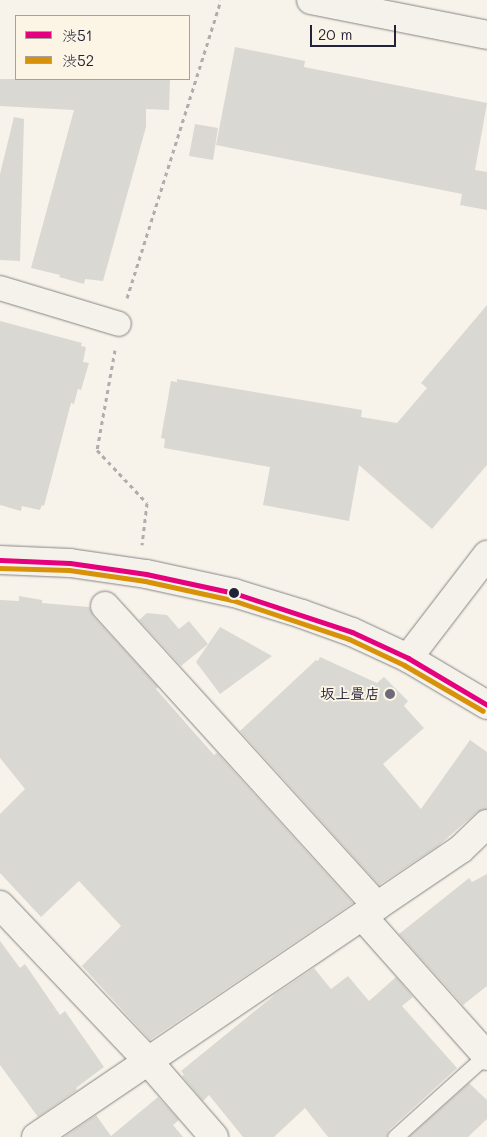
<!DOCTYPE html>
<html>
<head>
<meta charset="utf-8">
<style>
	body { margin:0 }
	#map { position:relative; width:487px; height:1137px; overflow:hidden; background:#f7f3ea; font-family:Mali,"Klee One",sans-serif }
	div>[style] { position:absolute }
	.building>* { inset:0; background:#dad8d2 }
	.path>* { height:3px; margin-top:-1.5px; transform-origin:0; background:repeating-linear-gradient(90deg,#b0aead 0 4px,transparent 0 8px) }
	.roads { filter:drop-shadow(0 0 1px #868485) drop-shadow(0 0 1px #868485) }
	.service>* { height:15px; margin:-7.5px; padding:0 7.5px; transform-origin:7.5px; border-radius:7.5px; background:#f5f2ec }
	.pedestrian>* { height:24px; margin:-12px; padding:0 12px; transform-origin:12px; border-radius:12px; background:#f5f2ec }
	.minor>* { height:28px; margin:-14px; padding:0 14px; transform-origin:14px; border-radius:14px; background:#f5f2ec }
	.secondary>* { height:28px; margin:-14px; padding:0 14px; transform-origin:14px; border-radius:14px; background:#f5f2ec }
	.bus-1>* { height:5px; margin:-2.5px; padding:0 2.5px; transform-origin:2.5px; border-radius:2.5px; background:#e5007d }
	.bus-2>* { height:5px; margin:-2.5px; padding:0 2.5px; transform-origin:2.5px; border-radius:2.5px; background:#d79209 }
	.dots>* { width:14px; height:14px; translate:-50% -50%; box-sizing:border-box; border:2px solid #fcf5e5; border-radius:50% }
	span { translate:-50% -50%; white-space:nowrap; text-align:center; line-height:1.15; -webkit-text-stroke:4px #fcf5e5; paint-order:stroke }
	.poi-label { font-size:15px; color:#22223b; font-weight:700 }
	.right { translate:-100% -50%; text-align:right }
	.legend { position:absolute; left:15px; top:15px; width:175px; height:65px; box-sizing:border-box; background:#fcf5e5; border:1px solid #a5a1a1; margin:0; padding:6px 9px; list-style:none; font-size:15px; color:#22223b }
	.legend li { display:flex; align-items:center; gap:10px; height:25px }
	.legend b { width:25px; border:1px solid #a5a1a1 }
	.scale { position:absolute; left:310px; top:25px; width:86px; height:22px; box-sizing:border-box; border:2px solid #22223b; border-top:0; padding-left:6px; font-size:15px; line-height:18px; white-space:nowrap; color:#22223b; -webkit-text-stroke:4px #fcf5e5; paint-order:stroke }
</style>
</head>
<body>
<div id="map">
	<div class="building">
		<div style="clip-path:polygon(235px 47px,305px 61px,304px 67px,487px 103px,475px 170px,487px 172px,487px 210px,460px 205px,462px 194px,216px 145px)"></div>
		<div style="clip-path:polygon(0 79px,170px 79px,169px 110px,146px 109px,146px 127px,103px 281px,85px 279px,84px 284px,59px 277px,60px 275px,31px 268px,74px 110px,0 106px)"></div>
		<div style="clip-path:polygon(14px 117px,24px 119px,20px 261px,0 260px,0 174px)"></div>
		<div style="clip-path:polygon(195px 124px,218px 128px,213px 160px,189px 156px)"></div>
		<div style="clip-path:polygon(487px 305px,487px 465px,432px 529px,359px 465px,349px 521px,263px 505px,270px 467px,164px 448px,165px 439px,161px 438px,171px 381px,177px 382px,177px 379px,362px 410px,361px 417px,397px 423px,427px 388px,421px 383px)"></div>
		<div style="clip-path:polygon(0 321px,82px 343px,81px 346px,86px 347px,83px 362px,89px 363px,81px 390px,78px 389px,74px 404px,71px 403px,44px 506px,42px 505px,40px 510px,22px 506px,21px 511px,0 505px)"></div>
		<div style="clip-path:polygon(19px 596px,42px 600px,42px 603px,89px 607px,93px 616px,158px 687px,156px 689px,214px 755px,217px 753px,353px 903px,150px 1040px,82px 966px,121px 926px,79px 881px,41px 917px,0 873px,0 814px,25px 789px,0 758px,0 600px,19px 601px)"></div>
		<div style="clip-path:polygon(147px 613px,167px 615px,179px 629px,189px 621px,208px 644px,181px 666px,139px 620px)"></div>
		<div style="clip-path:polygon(220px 627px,272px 656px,220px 694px,196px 662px)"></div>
		<div style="clip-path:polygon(320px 657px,377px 683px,384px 677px,408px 701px,404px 706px,424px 728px,383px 764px,421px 809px,470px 740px,487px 752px,487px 809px,477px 812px,438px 846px,379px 885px,240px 731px,316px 660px,318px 661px)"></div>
		<div style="clip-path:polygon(487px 874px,487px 986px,463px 1005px,399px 934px,469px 878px,472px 882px)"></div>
		<div style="clip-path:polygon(0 941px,20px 968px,25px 964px,60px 1015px,65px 1011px,104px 1067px,76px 1088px,77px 1090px,38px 1117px,0 1065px)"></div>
		<div style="clip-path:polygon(314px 968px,331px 989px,348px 976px,369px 1001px,396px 977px,413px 997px,402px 1006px,457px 1068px,389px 1130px,386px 1137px,328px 1137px,305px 1108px,274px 1137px,243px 1137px,209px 1095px,203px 1101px,182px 1076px,184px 1075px,181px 1071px,277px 993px)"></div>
		<div style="clip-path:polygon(469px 1083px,487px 1100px,487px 1119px,468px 1137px,409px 1137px)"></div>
		<div style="clip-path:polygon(158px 1097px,179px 1120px,173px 1125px,183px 1137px,64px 1137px,96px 1115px,111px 1136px)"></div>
	</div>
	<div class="path">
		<div style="left:127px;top:298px;width:312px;rotate:-72.5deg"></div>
		<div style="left:115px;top:350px;width:102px;rotate:100.2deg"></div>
		<div style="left:97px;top:450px;width:73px;rotate:46.7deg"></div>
		<div style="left:147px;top:503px;width:42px;rotate:96.8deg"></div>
	</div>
	<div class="roads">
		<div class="service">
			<div style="left:395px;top:1137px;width:122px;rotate:-42deg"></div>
		</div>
		<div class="pedestrian">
			<div style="left:0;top:288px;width:124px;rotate:16.8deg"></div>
		</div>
		<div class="minor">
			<div style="left:311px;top:0;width:179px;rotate:11.2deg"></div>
			<div style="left:105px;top:606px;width:405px;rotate:47.8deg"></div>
			<div style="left:408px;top:658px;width:130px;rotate:-52.5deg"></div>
			<div style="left:0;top:905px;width:214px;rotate:46.5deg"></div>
			<div style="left:147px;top:1060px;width:102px;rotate:49deg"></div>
			<div style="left:363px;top:917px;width:186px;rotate:48.3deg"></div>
			<div style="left:36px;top:1137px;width:513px;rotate:-34.12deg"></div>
			<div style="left:461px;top:849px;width:36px;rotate:-44deg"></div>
		</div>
		<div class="secondary">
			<div style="left:0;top:560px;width:70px;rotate:2.5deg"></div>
			<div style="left:70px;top:563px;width:77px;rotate:8.2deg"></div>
			<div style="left:146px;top:574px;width:90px;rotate:12.2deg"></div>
			<div style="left:234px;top:593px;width:71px;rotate:17.2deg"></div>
			<div style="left:302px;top:614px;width:53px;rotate:19.8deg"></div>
			<div style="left:352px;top:632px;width:62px;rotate:24.9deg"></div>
			<div style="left:408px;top:658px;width:92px;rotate:30.7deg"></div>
		</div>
	</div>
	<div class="bus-1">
		<div style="left:0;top:560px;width:70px;rotate:2.5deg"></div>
		<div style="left:70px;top:563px;width:77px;rotate:8.2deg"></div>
		<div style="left:146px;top:574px;width:90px;rotate:12.2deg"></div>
		<div style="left:234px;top:593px;width:124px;rotate:18.3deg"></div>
		<div style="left:352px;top:632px;width:62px;rotate:24.9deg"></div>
		<div style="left:408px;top:658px;width:92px;rotate:30.7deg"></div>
	</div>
	<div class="bus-2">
		<div style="left:0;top:568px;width:69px;rotate:1.7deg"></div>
		<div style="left:69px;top:570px;width:77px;rotate:8.2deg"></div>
		<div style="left:145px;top:581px;width:89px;rotate:12.3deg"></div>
		<div style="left:232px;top:600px;width:123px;rotate:18.4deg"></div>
		<div style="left:349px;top:639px;width:61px;rotate:25.3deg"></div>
		<div style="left:404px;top:665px;width:91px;rotate:30.2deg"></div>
	</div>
	<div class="dots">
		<div style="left:234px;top:593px;background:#22223b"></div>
		<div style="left:390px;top:694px;background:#6d6b78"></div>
	</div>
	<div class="poi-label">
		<span class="right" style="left:380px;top:694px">坂上畳店</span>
	</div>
	<ul class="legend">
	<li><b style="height:6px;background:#e5007d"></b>渋51</li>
	<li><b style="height:6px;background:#d79209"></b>渋52</li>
	</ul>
	<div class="scale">20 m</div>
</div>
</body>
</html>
